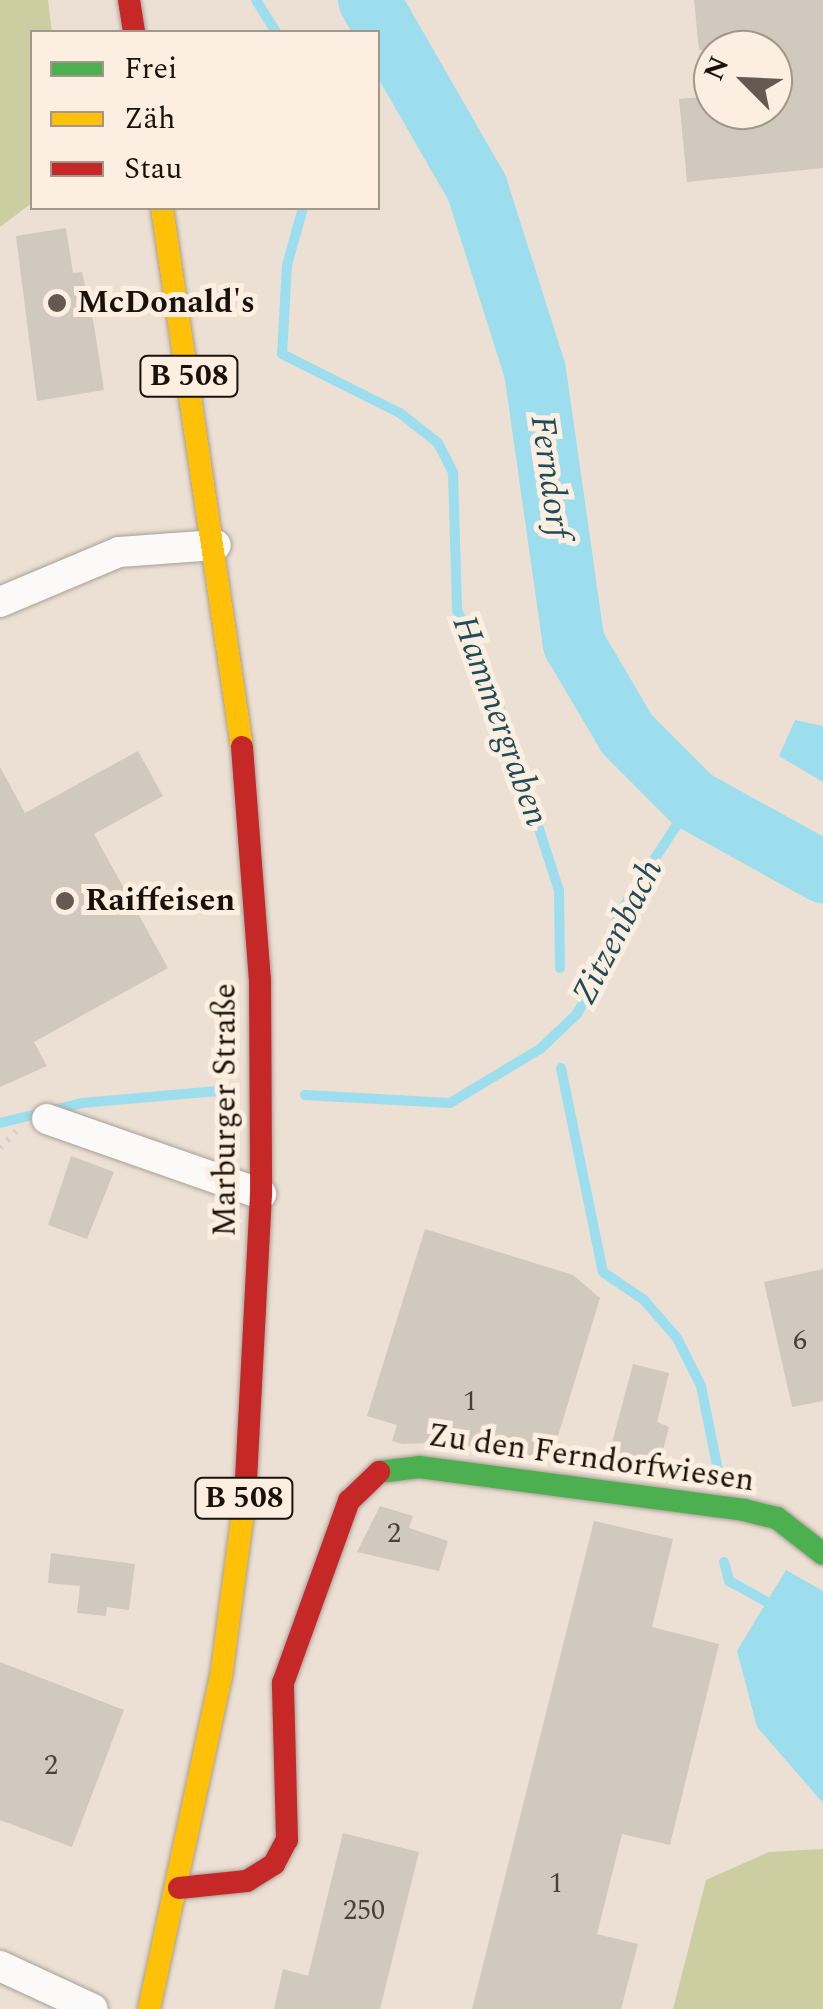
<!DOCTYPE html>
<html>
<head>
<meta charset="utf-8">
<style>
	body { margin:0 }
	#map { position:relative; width:823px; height:2009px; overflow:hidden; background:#ece0d4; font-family:Spectral,serif }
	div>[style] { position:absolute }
	.green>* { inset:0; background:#cccda0 }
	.water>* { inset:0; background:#9cdeed }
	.stream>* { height:10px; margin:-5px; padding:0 5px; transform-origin:5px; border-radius:5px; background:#9cdeed }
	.river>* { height:62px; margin:-31px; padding:0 31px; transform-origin:31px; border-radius:31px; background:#9cdeed }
	.building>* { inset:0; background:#d1c8be }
	.path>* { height:6px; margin-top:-3px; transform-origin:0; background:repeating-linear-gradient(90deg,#d7d2cf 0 2.5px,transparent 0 10.5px) }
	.roads { filter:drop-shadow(0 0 2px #a89f96) drop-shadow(0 0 2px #a89f96) }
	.street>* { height:30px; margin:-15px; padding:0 15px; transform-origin:15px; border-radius:15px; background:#fcfaf9 }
	.fast>* { height:22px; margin:-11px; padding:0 11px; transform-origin:11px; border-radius:11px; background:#4caf50 }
	.slow>* { height:22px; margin:-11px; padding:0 11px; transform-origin:11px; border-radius:11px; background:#ffc107 }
	.jam>* { height:22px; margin:-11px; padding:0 11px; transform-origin:11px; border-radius:11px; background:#c62828 }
	.dots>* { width:28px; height:28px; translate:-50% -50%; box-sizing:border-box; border:5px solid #fcefe1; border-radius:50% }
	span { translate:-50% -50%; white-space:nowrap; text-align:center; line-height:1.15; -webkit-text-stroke:10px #fcefe1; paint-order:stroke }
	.number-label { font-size:28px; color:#494038 }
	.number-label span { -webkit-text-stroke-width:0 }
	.shield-label span { padding:2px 8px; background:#fcefe1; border:2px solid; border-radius:8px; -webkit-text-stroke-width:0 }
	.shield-label { font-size:30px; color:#1a120a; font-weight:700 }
	.poi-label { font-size:32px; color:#1a120a; font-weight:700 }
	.left { translate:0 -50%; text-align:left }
	.street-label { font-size:32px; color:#1a120a }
	.water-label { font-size:35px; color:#1f4c58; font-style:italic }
	.legend { position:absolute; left:30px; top:30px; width:350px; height:180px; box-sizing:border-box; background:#fcefe1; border:2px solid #a2978b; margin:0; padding:12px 18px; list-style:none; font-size:30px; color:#1a120a }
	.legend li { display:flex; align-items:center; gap:20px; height:50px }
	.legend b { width:50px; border:2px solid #a2978b }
	.north { position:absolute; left:693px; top:30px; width:100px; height:100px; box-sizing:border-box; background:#fcefe1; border:2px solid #a2978b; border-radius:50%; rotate:294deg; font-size:28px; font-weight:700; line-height:40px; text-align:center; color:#1a120a }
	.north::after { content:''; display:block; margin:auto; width:35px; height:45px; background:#645a51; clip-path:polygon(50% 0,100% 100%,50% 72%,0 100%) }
</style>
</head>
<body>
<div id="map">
	<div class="green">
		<div style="clip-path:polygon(0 0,48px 0,52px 32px,32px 32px,32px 203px,0 227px)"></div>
		<div style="clip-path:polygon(823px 1849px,823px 2009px,673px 2009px,706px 1880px,769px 1852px)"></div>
	</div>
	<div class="water">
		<div style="clip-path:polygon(795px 720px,823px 726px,823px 782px,779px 756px)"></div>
		<div style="clip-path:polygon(786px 1570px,823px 1591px,823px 1803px,757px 1727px,737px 1651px)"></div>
	</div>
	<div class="stream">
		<div style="left:256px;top:0;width:38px;rotate:58deg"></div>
		<div style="left:303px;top:208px;width:59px;rotate:105.7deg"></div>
		<div style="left:287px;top:265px;width:89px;rotate:93.2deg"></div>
		<div style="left:282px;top:354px;width:132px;rotate:26.6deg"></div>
		<div style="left:400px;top:413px;width:48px;rotate:38.3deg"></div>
		<div style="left:438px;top:443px;width:34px;rotate:63deg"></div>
		<div style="left:453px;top:473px;width:137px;rotate:88.3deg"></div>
		<div style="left:457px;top:610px;width:72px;rotate:63.8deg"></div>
		<div style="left:489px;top:675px;width:226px;rotate:72deg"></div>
		<div style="left:559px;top:890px;width:78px;rotate:89.3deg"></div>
		<div style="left:561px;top:1068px;width:208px;rotate:78.4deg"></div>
		<div style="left:603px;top:1272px;width:50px;rotate:34.3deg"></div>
		<div style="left:644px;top:1300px;width:50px;rotate:49deg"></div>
		<div style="left:677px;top:1338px;width:54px;rotate:63.4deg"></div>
		<div style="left:701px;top:1386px;width:96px;rotate:78.6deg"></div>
		<div style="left:305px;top:1095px;width:145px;rotate:3.2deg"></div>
		<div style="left:450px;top:1103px;width:105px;rotate:-31deg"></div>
		<div style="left:540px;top:1049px;width:50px;rotate:-43.4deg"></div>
		<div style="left:576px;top:1015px;width:53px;rotate:-58.1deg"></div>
		<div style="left:604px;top:970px;width:55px;rotate:-76.2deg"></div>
		<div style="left:617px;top:917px;width:140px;rotate:-57deg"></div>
		<div style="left:0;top:1123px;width:84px;rotate:-13.7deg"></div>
		<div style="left:82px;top:1103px;width:136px;rotate:-5.1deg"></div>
		<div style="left:724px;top:1562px;width:20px;rotate:75deg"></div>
		<div style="left:729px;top:1581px;width:43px;rotate:28.9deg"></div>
	</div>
	<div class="river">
		<div style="left:369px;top:0;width:217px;rotate:60.1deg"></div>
		<div style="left:477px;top:188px;width:192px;rotate:72.4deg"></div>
		<div style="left:535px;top:371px;width:276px;rotate:81.9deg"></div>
		<div style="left:574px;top:644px;width:104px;rotate:59.5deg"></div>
		<div style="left:627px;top:734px;width:93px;rotate:45deg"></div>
		<div style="left:693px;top:800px;width:149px;rotate:29deg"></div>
	</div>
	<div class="building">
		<div style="clip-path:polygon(694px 0,823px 0,823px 168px,687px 182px,679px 99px,713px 96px,713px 110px,773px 110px,773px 50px,699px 50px)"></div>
		<div style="clip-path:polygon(66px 228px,73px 273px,82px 272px,94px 325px,104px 390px,37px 401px,16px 236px)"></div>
		<div style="clip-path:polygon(138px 751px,163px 796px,94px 834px,168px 968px,34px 1042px,47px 1066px,0 1087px,0 767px,25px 813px)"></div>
		<div style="clip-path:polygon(71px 1156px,114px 1172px,87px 1239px,48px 1225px)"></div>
		<div style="clip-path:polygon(425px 1229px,573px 1275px,600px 1298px,551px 1459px,476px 1449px,430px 1435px,427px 1443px,402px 1444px,392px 1441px,397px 1425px,367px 1416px)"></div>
		<div style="clip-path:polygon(823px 1269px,823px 1401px,792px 1407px,764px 1282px)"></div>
		<div style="clip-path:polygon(633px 1364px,669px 1373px,657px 1422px,669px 1427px,657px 1473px,606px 1465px)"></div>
		<div style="clip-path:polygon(380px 1506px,413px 1516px,409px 1528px,448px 1541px,439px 1571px,357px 1552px)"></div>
		<div style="clip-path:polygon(594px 1521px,673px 1539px,652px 1627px,719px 1644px,670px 1845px,622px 1834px,597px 1934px,638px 1944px,621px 2009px,472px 2009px)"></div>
		<div style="clip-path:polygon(51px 1553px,135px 1564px,129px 1610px,107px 1607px,106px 1616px,77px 1613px,80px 1586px,48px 1583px)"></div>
		<div style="clip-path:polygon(0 1662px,124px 1710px,72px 1847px,0 1820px)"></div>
		<div style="clip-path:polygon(343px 1833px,419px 1852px,380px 2009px,274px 2009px,283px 1969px,308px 1976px)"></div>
	</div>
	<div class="path">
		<div style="left:0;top:1148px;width:26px;rotate:-47deg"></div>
	</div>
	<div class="roads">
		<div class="street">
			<div style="left:0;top:602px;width:129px;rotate:-22.8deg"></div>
			<div style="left:119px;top:552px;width:97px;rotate:-4.1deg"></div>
			<div style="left:47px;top:1119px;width:227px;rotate:19.3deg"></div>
			<div style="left:0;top:1966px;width:102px;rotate:24.8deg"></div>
		</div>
		<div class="fast">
			<div style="left:379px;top:1472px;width:40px;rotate:-7.1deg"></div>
			<div style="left:419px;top:1467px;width:328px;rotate:7.5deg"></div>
			<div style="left:744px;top:1510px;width:34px;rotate:14deg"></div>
			<div style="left:777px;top:1518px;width:58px;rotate:38deg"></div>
		</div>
		<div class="slow">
			<div style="left:162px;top:208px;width:545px;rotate:81.56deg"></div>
			<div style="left:149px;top:2009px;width:340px;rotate:-77.8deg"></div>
			<div style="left:221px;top:1677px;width:182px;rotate:-82.4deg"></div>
		</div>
		<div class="jam">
			<div style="left:129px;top:0;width:32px;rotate:81deg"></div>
			<div style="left:242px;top:747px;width:233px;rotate:85.6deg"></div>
			<div style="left:260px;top:979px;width:215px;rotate:89.7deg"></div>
			<div style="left:261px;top:1194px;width:303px;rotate:93deg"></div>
			<div style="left:179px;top:1888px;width:68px;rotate:-5.9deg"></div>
			<div style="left:247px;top:1881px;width:32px;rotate:-32deg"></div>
			<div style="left:274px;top:1864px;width:27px;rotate:-62deg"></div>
			<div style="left:287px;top:1840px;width:157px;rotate:-91.5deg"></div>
			<div style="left:283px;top:1683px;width:194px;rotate:-70.1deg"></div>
			<div style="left:349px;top:1501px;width:42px;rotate:-44deg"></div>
		</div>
	</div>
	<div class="dots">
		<div style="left:57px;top:303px;background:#645a51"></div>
		<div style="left:65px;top:901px;background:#645a51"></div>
	</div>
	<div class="number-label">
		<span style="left:800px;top:1341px">6</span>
		<span style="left:470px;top:1402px">1</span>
		<span style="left:394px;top:1534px">2</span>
		<span style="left:51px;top:1766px">2</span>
		<span style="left:556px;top:1884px">1</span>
		<span style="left:364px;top:1911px">250</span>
	</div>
	<div class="shield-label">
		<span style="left:189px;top:376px">B 508</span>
		<span style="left:244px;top:1498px">B 508</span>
	</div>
	<div class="poi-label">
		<span class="left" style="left:77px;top:303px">McDonald's</span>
		<span class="left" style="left:85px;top:901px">Raiffeisen</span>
	</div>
	<div class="street-label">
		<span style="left:226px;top:1110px;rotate:-90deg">Marburger Straße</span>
		<span style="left:591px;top:1459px;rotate:8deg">Zu den Ferndorfwiesen</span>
	</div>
	<div class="water-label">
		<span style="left:550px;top:477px;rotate:82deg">Ferndorf</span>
		<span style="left:500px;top:721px;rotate:70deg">Hammergraben</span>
		<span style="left:618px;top:932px;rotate:-63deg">Zitzenbach</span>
	</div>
	<ul class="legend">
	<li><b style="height:12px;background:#4caf50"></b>Frei</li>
	<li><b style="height:12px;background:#ffc107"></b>Zäh</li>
	<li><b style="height:12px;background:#c62828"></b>Stau</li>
	</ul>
	<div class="north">N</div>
</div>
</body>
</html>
